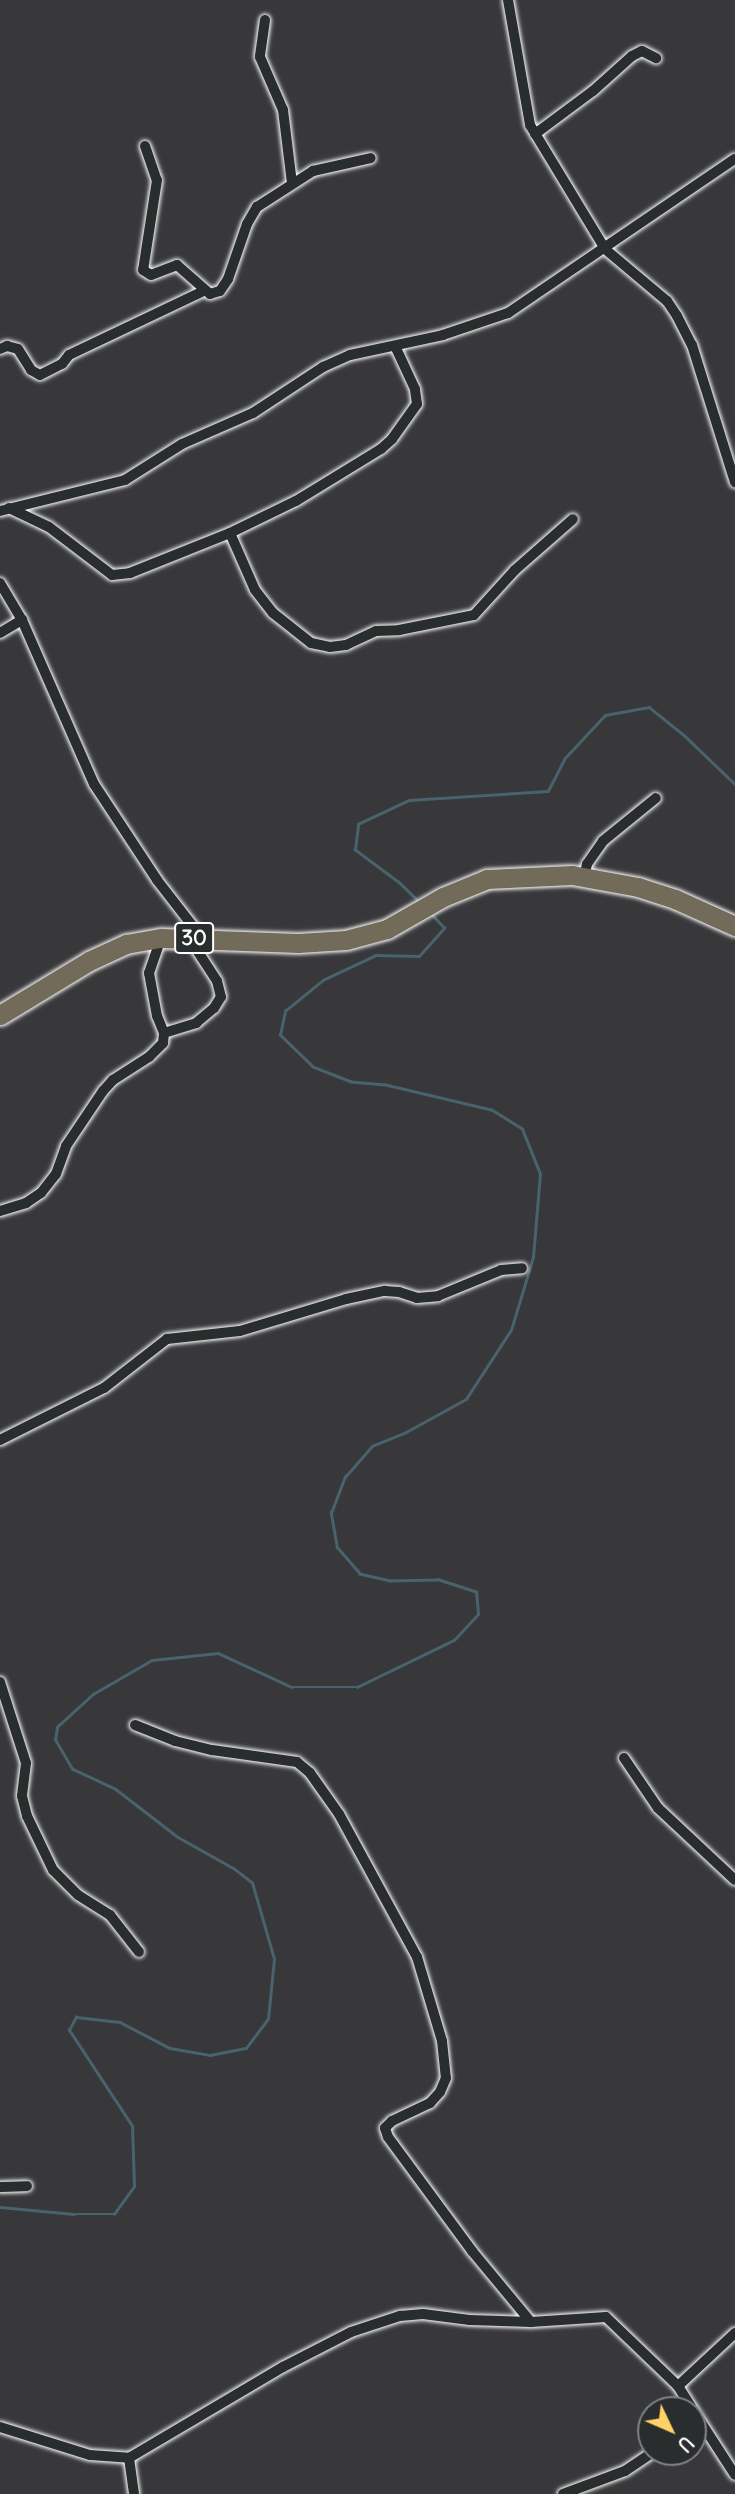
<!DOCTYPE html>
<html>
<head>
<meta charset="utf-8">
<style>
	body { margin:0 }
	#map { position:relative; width:735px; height:2494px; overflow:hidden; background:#38373a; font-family:Delius,sans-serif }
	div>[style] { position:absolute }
	.stream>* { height:2.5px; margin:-1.25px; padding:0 1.25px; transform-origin:1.25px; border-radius:1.25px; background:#49636d }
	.roads { filter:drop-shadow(0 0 2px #fff) drop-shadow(0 0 2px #fff) }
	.street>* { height:10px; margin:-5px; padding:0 5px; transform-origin:5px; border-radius:5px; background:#2a2d2e }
	.highway>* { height:19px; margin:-9.5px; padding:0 9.5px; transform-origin:9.5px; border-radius:9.5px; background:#736b5a }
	span { translate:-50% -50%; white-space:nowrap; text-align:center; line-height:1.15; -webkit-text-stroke:5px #2a2d2e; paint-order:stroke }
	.shield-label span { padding:2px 5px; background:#2a2d2e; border:2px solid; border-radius:5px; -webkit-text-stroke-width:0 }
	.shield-label { font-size:21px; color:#fff; font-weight:700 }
	.north { position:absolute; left:637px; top:2396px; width:70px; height:70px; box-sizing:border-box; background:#2a2d2e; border:2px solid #7f8182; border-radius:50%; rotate:134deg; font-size:19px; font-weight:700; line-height:28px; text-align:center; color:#fff }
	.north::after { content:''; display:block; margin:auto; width:24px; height:32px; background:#ffd166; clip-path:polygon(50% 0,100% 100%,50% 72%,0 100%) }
</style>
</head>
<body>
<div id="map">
	<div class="stream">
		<div style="left:419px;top:902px;width:29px;rotate:-136deg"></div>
		<div style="left:398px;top:882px;width:54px;rotate:-143.3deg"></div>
		<div style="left:355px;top:850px;width:26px;rotate:-83deg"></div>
		<div style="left:358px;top:824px;width:56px;rotate:-25.2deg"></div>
		<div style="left:409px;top:800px;width:139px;rotate:-3.7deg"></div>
		<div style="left:548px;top:791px;width:36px;rotate:-63deg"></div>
		<div style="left:564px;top:759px;width:60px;rotate:-47deg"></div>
		<div style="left:605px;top:715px;width:45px;rotate:-10.3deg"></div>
		<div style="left:649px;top:707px;width:45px;rotate:38.7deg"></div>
		<div style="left:684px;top:735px;width:71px;rotate:43.9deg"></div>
		<div style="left:0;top:2207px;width:74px;rotate:5.4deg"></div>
		<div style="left:74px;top:2214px;width:40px"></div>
		<div style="left:114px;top:2214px;width:34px;rotate:-54deg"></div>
		<div style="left:134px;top:2186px;width:60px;rotate:-91.9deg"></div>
		<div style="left:132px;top:2126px;width:115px;rotate:-123.3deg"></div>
		<div style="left:69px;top:2030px;width:15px;rotate:-62deg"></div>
		<div style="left:76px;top:2017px;width:44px;rotate:6.5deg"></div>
		<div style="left:120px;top:2022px;width:56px;rotate:27.5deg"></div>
		<div style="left:170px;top:2048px;width:41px;rotate:9.9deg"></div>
		<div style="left:210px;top:2055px;width:37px;rotate:-11deg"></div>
		<div style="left:246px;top:2048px;width:36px;rotate:-53deg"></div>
		<div style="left:268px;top:2019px;width:60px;rotate:-84.3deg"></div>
		<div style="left:274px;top:1959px;width:79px;rotate:-106.1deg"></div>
		<div style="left:252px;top:1883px;width:23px;rotate:-142deg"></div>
		<div style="left:234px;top:1869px;width:65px;rotate:-150.7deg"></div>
		<div style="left:177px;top:1837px;width:78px;rotate:-142.3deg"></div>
		<div style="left:115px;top:1789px;width:47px;rotate:-155.1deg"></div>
		<div style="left:72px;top:1769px;width:34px;rotate:-120deg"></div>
		<div style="left:55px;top:1740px;width:13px;rotate:-81deg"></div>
		<div style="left:57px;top:1727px;width:49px;rotate:-42.5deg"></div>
		<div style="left:93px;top:1694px;width:68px;rotate:-30deg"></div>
		<div style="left:152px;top:1660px;width:66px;rotate:-6.1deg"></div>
		<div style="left:218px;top:1653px;width:81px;rotate:24.7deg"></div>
		<div style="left:292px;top:1687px;width:65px"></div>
		<div style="left:357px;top:1687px;width:108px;rotate:-25.9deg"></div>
		<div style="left:454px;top:1640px;width:35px;rotate:-47deg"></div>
		<div style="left:478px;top:1614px;width:22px;rotate:-95deg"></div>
		<div style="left:476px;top:1592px;width:40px;rotate:-162deg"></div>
		<div style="left:438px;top:1580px;width:48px;rotate:178.8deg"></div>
		<div style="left:390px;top:1581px;width:31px;rotate:-167deg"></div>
		<div style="left:360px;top:1574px;width:35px;rotate:-131deg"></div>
		<div style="left:337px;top:1548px;width:36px;rotate:-100deg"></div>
		<div style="left:331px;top:1513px;width:39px;rotate:-69deg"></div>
		<div style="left:345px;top:1477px;width:41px;rotate:-48.9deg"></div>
		<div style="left:372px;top:1446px;width:37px;rotate:-22deg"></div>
		<div style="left:406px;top:1432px;width:68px;rotate:-28.8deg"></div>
		<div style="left:466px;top:1399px;width:82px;rotate:-56.9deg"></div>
		<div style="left:511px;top:1330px;width:76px;rotate:-73.2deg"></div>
		<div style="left:533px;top:1257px;width:83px;rotate:-85.2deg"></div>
		<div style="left:540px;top:1174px;width:48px;rotate:-111.8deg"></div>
		<div style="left:522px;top:1129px;width:36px;rotate:-148deg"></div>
		<div style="left:491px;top:1110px;width:109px;rotate:-166.7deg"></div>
		<div style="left:385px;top:1085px;width:34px;rotate:-175deg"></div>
		<div style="left:351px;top:1082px;width:41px;rotate:-158.5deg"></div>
		<div style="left:313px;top:1067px;width:46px;rotate:-135.9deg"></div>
		<div style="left:280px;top:1035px;width:25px;rotate:-78deg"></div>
		<div style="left:285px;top:1011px;width:49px;rotate:-39.2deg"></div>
		<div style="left:323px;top:980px;width:59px;rotate:-25.3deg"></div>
		<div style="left:376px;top:955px;width:43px;rotate:1.3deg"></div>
		<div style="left:419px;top:956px;width:38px;rotate:-48deg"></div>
		<div style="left:444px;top:928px;width:19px;rotate:-133deg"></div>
	</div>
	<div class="roads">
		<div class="street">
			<div style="left:508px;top:0;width:127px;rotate:80deg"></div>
			<div style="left:530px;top:125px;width:145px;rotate:58.8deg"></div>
			<div style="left:605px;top:249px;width:81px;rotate:40deg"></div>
			<div style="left:667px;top:301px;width:18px;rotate:56deg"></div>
			<div style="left:677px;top:316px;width:33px;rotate:63deg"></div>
			<div style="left:692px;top:345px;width:144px;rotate:72.6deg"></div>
			<div style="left:265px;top:20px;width:37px;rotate:98deg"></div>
			<div style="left:260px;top:57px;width:58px;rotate:66.5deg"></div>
			<div style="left:283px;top:110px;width:74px;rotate:83deg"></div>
			<div style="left:535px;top:134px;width:72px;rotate:-36.6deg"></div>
			<div style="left:593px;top:91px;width:52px;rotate:-41.9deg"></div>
			<div style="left:632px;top:56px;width:11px;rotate:-27deg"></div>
			<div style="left:642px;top:51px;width:16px;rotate:27deg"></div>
			<div style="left:145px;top:146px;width:36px;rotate:71deg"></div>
			<div style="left:157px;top:180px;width:91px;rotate:98.8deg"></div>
			<div style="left:143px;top:270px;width:9px;rotate:32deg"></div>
			<div style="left:151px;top:275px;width:28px;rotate:-21deg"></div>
			<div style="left:177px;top:265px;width:44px;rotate:41.3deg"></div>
			<div style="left:210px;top:294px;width:10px;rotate:-17deg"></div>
			<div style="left:220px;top:291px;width:14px;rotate:-56deg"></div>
			<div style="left:228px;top:279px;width:58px;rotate:-70.9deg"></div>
			<div style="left:247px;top:224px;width:20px;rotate:-60deg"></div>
			<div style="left:257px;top:207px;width:67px;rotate:-32.7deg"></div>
			<div style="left:313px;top:171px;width:59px;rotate:-12.6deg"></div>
			<div style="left:0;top:349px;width:8px;rotate:-23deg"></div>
			<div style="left:7px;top:346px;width:11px;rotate:15deg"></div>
			<div style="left:18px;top:349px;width:25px;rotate:58deg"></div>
			<div style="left:31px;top:370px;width:10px;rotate:29deg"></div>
			<div style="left:40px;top:375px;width:25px;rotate:-27deg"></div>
			<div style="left:62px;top:364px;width:11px;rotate:-52deg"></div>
			<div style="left:69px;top:355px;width:149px;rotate:-25.4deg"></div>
			<div style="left:9px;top:508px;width:44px;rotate:25.4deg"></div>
			<div style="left:49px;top:527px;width:79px;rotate:37.3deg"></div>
			<div style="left:112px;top:575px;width:18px;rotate:-6deg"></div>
			<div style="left:130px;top:573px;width:108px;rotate:-21.8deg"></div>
			<div style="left:230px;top:533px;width:73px;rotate:-25.9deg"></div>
			<div style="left:296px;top:501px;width:100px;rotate:-31.5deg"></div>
			<div style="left:381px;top:449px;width:15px;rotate:-42deg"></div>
			<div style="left:392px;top:439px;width:43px;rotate:-54.5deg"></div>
			<div style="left:417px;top:404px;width:15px;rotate:-98deg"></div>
			<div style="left:415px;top:389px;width:47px;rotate:-114.9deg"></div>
			<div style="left:0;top:511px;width:129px;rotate:-13.9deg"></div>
			<div style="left:125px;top:480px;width:67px;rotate:-32.3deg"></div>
			<div style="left:182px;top:444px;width:77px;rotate:-23.6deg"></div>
			<div style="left:253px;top:413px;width:84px;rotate:-33.3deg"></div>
			<div style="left:323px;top:367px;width:30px;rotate:-24deg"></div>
			<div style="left:350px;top:355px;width:95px;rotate:-12.1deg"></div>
			<div style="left:443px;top:335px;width:69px;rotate:-18.7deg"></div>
			<div style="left:508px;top:313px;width:274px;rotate:-34.2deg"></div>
			<div style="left:230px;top:533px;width:62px;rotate:66.3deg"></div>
			<div style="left:255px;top:590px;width:29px;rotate:52deg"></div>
			<div style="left:273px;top:613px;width:48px;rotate:38.3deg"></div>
			<div style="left:311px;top:643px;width:19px;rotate:12deg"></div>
			<div style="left:330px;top:647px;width:16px;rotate:-7deg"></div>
			<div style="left:346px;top:645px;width:33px;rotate:-25deg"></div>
			<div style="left:376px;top:631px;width:23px;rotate:-2deg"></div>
			<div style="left:399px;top:630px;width:76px;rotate:-11.3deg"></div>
			<div style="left:474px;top:615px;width:61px;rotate:-47.7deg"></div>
			<div style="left:515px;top:570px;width:77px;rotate:-41.3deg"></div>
			<div style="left:0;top:583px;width:43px;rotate:59.3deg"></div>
			<div style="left:22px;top:620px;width:179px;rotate:66.3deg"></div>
			<div style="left:94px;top:784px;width:115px;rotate:56.7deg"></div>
			<div style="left:157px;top:880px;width:73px;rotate:52.2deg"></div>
			<div style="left:0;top:633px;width:26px;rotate:-31deg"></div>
			<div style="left:584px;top:877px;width:13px;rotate:-77deg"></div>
			<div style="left:587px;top:864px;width:28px;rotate:-55deg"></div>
			<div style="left:603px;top:841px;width:68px;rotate:-39.1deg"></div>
			<div style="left:164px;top:1033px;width:34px;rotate:-17deg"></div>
			<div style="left:196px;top:1023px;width:23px;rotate:-40deg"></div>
			<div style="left:214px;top:1008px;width:13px;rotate:-58deg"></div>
			<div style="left:221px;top:997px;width:16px;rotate:-104deg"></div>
			<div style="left:217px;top:981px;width:51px;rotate:-123.1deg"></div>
			<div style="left:0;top:1211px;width:27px;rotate:-17deg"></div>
			<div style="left:26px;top:1203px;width:18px;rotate:-34deg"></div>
			<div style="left:41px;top:1193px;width:24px;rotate:-52deg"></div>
			<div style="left:56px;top:1174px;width:30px;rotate:-70deg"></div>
			<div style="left:66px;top:1146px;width:66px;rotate:-56.1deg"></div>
			<div style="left:103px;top:1091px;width:15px;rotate:-48deg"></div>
			<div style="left:113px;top:1080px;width:43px;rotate:-32.6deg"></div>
			<div style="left:149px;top:1057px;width:20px;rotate:-45deg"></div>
			<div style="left:163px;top:1043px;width:10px;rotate:-84deg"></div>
			<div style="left:164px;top:1033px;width:18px;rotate:-112deg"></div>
			<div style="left:157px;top:1016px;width:44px;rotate:-100.5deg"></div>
			<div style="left:149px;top:973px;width:37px;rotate:-71deg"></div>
			<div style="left:0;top:1440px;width:116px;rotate:-26.6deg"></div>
			<div style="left:104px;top:1388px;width:80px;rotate:-37.9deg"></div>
			<div style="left:167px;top:1339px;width:73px;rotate:-6.3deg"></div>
			<div style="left:240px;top:1331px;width:111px;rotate:-16.8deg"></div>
			<div style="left:346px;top:1299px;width:40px;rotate:-12deg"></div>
			<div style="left:385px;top:1291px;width:14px;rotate:4deg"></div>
			<div style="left:399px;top:1292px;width:19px;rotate:18deg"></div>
			<div style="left:417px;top:1298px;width:21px;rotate:-5deg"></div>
			<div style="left:438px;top:1296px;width:68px;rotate:-22.4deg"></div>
			<div style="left:501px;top:1270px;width:21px;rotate:-5deg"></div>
			<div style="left:0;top:1682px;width:85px;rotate:72.2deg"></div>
			<div style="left:26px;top:1763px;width:33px;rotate:97deg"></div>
			<div style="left:22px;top:1796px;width:21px;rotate:76deg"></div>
			<div style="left:27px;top:1816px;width:60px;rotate:64.3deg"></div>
			<div style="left:53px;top:1870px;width:35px;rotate:45deg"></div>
			<div style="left:78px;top:1895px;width:38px;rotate:32deg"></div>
			<div style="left:110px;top:1915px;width:47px;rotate:51.9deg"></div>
			<div style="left:135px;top:1725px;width:43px;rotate:21.8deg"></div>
			<div style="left:175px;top:1741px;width:38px;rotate:14deg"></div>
			<div style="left:212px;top:1750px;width:86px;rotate:8deg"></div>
			<div style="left:297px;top:1762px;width:17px;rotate:40deg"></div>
			<div style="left:310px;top:1773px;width:50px;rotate:54.7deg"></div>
			<div style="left:339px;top:1814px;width:163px;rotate:61.4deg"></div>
			<div style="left:417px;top:1957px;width:88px;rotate:73.4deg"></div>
			<div style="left:442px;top:2041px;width:37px;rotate:84deg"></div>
			<div style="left:446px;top:2078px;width:15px;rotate:113deg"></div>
			<div style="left:440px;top:2092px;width:15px;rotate:132deg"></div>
			<div style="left:430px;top:2103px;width:42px;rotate:154.7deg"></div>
			<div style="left:392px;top:2121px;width:10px;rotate:135deg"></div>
			<div style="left:385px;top:2128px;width:9px;rotate:72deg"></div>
			<div style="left:388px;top:2137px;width:142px;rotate:53.6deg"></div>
			<div style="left:472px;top:2251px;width:92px;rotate:50.3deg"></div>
			<div style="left:624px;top:1758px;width:60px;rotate:55.8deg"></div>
			<div style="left:658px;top:1808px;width:105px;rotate:43.1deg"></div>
			<div style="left:0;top:2187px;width:27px;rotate:-2deg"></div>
			<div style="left:678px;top:2386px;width:78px;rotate:-42.9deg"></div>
			<div style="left:693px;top:2410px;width:77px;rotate:57.1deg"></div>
			<div style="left:0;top:2427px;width:94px;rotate:17.3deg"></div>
			<div style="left:90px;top:2455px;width:39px;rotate:4deg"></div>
			<div style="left:129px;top:2458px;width:179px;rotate:-30.6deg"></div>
			<div style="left:283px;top:2367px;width:76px;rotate:-27.2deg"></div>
			<div style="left:351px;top:2332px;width:52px;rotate:-18.1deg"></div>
			<div style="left:400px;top:2316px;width:23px;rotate:-5deg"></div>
			<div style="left:423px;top:2314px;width:47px;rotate:7.3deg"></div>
			<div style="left:470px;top:2320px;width:61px;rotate:1.9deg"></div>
			<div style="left:531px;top:2322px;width:75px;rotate:-3.8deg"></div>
			<div style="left:606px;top:2317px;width:100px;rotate:43.8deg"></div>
			<div style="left:678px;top:2386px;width:28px;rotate:58deg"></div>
			<div style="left:129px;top:2458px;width:36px;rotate:82deg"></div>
			<div style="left:563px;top:2494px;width:66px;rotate:-20.4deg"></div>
			<div style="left:625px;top:2471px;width:34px;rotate:-34deg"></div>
		</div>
		<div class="highway">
			<div style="left:0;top:1015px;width:104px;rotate:-31.2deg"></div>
			<div style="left:89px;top:961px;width:41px;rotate:-24.7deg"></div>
			<div style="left:126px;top:944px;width:36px;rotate:-10deg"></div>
			<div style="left:161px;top:938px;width:137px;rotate:2.1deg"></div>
			<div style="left:298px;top:943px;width:48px;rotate:-3.6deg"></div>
			<div style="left:346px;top:940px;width:42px;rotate:-15deg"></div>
			<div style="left:387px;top:929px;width:64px;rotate:-29.7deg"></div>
			<div style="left:443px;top:897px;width:48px;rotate:-22.2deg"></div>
			<div style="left:487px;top:879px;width:85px;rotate:-2.7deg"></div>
			<div style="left:572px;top:875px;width:67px;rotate:10.3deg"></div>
			<div style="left:638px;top:887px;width:39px;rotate:18deg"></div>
			<div style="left:675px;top:899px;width:66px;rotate:24.2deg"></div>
		</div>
	</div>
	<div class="shield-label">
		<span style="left:194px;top:938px">30</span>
	</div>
	<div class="north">U</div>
</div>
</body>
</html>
